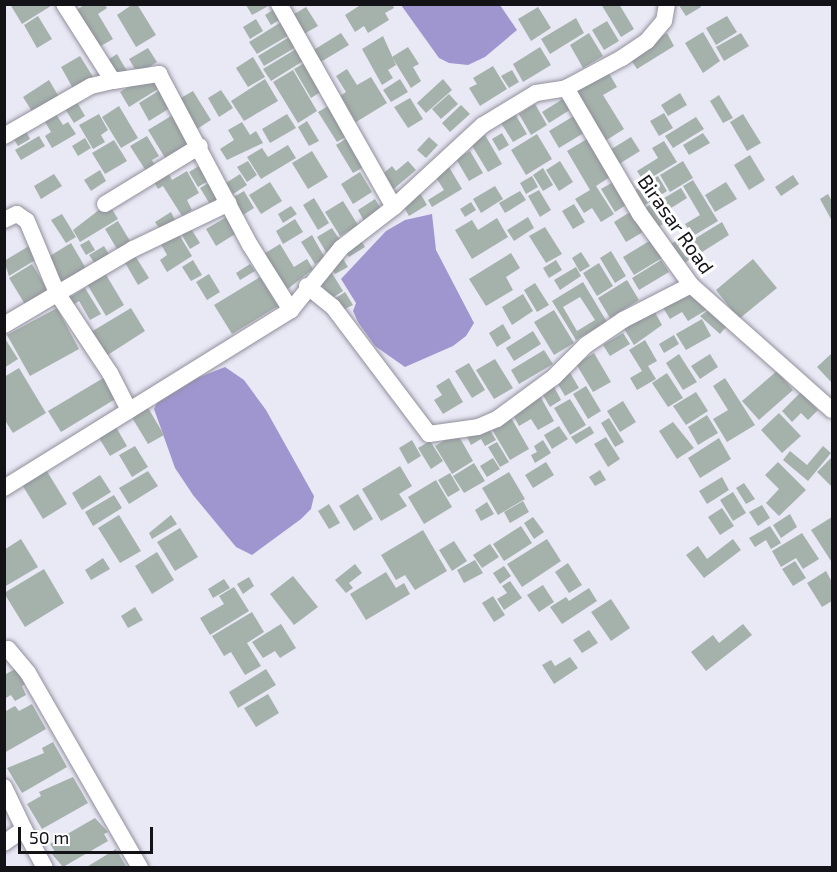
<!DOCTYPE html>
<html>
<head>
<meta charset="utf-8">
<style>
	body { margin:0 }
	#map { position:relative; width:837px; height:872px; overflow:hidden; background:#e9e8f5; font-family:"Exo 2",sans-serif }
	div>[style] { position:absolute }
	.water>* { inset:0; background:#9f96d0 }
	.building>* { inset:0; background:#a5b2ab }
	.roads { filter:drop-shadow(0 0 2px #908f9b) drop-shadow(0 0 2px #908f9b) }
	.minor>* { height:16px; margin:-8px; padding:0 8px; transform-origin:8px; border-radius:8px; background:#fff }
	span { translate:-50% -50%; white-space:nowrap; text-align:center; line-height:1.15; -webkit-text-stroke:6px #fff; paint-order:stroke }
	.street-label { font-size:20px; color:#131317 }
	.frame { position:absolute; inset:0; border:6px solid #131317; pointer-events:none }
	.scale { position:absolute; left:18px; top:827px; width:135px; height:27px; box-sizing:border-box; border:3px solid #131317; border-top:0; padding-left:8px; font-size:18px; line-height:21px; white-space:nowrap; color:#131317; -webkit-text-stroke:4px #fff; paint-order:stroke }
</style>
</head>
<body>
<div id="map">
	<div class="water">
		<div style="clip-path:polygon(401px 5px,500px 5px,517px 30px,485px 57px,468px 65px,449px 63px,439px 58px)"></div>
		<div style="clip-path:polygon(432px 214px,436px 250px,474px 323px,466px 336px,453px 346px,405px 367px,375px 346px,358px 322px,353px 311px,356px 303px,341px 279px,386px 231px,405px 220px)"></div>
		<div style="clip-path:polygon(225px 367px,244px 380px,266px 410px,314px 496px,311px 509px,301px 519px,252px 555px,236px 547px,193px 495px,175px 468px,154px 409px,157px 403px,197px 378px)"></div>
	</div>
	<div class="building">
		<div style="clip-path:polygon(10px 4px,54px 4px,22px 24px)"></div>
		<div style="clip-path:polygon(85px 4px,104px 4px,107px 8px,98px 14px,113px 39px,99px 47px,77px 10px)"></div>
		<div style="clip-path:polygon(133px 4px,137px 4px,156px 35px,136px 47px,117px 15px)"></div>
		<div style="clip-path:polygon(362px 4px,392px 4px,394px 8px,385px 13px,389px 20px,368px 33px,364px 26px,355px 32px,345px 15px)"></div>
		<div style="clip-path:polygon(601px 4px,619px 4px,634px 29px,621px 37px)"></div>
		<div style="clip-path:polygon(678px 4px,699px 4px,701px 7px,686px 16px)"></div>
		<div style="clip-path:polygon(246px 5px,270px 5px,252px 15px)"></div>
		<div style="clip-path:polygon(306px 7px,318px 26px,302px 35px,291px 16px)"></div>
		<div style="clip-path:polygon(538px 7px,551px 28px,531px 41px,518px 19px)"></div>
		<div style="clip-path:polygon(276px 8px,282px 18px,271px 25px,265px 15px)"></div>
		<div style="clip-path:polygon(38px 16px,52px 39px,37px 48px,24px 25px)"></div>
		<div style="clip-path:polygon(727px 16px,737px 32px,716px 45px,706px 28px)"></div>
		<div style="clip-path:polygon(576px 18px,584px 33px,550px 54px,541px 39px)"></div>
		<div style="clip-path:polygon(256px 19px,263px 31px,250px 39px,243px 27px)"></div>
		<div style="clip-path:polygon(283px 21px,291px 34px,257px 54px,249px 42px)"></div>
		<div style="clip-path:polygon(607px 21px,619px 41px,604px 50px,592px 30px)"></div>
		<div style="clip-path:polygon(703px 32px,720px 61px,703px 73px,685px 43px)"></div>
		<div style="clip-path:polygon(341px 33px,349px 45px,319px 63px,312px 51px)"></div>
		<div style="clip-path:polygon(589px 33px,603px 56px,583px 68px,570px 45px)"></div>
		<div style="clip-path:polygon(667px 33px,674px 46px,637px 69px,629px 57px)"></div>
		<div style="clip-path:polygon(741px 33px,749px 46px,724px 61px,716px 47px)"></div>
		<div style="clip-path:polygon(291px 36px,298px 46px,264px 66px,258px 56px)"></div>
		<div style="clip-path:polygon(383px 36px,396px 65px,388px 70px,393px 78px,382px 85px,362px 49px)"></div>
		<div style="clip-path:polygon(301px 46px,308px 58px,271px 81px,263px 69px)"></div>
		<div style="clip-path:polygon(408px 47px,419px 64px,413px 67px,421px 81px,411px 88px,392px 57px)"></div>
		<div style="clip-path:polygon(540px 47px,551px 65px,523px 82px,513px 64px)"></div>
		<div style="clip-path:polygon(148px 48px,157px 62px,138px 74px,129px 59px)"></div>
		<div style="clip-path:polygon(117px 54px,127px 71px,116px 78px,106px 61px)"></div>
		<div style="clip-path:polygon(80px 56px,95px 80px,75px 92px,61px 67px)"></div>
		<div style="clip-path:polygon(253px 57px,265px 77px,248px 87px,236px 68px)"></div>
		<div style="clip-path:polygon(308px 61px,325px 89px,311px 98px,294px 69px)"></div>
		<div style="clip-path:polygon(493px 66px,507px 89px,480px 106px,469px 88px,477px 84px,473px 78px)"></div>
		<div style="clip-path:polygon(347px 69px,357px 85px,371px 77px,387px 103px,353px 124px,337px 98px,346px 92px,336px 76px)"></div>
		<div style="clip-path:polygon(293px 70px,317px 111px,298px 123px,273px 82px)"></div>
		<div style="clip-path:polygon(512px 70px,519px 82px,509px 88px,501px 76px)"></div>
		<div style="clip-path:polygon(607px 70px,617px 87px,603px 95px,624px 129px,602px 143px,571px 92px)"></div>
		<div style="clip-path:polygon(149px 74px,158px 89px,129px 107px,120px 92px)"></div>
		<div style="clip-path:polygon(265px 79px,278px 101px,244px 121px,231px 101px)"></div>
		<div style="clip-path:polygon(400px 79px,408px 92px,391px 102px,383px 90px)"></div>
		<div style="clip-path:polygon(443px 79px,452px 90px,426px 113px,417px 103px)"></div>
		<div style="clip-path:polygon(49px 80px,59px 97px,33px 113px,23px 97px)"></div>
		<div style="clip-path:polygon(160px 90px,170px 108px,149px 121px,139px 103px)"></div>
		<div style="clip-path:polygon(221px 90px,233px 108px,219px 117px,208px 98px)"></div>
		<div style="clip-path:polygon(193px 91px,211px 120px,197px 129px,179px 99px)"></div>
		<div style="clip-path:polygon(680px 93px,687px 105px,668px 116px,661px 105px)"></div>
		<div style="clip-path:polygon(449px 94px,458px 104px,441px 119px,432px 109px)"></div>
		<div style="clip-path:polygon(719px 95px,733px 118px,723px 123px,710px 101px)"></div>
		<div style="clip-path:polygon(74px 97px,85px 116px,74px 123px,62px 104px)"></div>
		<div style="clip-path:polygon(566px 97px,573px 108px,549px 123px,542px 112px)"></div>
		<div style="clip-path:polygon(410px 98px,423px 119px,408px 128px,394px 107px)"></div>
		<div style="clip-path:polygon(535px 104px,547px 125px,531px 135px,519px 114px)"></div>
		<div style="clip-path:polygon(330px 105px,349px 135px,337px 142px,318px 112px)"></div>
		<div style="clip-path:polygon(461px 105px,470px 114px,450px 132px,442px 123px)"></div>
		<div style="clip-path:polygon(119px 106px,138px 138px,121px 148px,102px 117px)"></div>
		<div style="clip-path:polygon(176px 113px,195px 144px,167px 161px,148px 130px)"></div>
		<div style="clip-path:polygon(664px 113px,673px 128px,659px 136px,650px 121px)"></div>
		<div style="clip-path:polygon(56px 114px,63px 125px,68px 122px,76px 134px,52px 148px,45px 136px,51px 132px,45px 122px)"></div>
		<div style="clip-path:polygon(99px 114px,108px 130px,101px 135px,105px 142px,93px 149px,79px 125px)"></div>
		<div style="clip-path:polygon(287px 114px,296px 128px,270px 143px,262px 129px)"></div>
		<div style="clip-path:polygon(515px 114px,527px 134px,513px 142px,501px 123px)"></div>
		<div style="clip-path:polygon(577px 114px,587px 131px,559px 148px,549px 131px)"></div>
		<div style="clip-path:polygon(743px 114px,761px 143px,747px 151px,730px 122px)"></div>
		<div style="clip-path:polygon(696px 117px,704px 129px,673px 148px,665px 136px)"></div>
		<div style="clip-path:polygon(307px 121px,319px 141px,309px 146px,298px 127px)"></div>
		<div style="clip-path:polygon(242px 122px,250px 135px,256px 131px,263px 143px,227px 160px,220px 149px,234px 140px,228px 130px)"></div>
		<div style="clip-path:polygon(25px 129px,30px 139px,18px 146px,12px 136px)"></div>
		<div style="clip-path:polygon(502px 133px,509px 145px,499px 151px,492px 139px)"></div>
		<div style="clip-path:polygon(703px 133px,710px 143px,689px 155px,683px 145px)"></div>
		<div style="clip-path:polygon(537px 134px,552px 159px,526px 175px,511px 150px)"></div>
		<div style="clip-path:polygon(485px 135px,502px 164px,488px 172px,471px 144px)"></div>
		<div style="clip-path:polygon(39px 136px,45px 146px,21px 160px,15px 150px)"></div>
		<div style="clip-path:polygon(147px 136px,159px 156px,152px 160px,157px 169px,148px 174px,130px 146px)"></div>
		<div style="clip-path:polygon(349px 137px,367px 165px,353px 173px,336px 145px)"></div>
		<div style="clip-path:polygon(429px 137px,438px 145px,426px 158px,417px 150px)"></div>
		<div style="clip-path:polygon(631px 137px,640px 151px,619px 164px,610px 150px)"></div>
		<div style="clip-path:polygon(85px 138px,91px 148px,78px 156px,72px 146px)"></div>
		<div style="clip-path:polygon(587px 139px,610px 177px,596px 186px,614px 214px,601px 222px,592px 208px,584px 213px,575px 199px,590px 190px,567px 151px)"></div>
		<div style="clip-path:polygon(114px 140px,127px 161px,105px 174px,92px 153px)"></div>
		<div style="clip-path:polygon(664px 141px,677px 162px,644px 182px,637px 171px,658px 158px,652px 148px)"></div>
		<div style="clip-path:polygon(288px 145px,296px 158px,261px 179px,247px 157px,262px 148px,268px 157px)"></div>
		<div style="clip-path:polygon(312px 151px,328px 177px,308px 189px,292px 163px)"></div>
		<div style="clip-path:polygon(470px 151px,483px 173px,469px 181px,456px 159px)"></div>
		<div style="clip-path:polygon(750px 155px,765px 180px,749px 190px,734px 165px)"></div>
		<div style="clip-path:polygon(248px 161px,257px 175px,247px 182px,237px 167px)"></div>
		<div style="clip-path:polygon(408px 161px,416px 170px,390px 192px,378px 178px,392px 166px,396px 171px)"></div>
		<div style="clip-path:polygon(560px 161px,573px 182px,559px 191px,546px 170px)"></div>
		<div style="clip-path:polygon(683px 161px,693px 178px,670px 192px,660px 175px)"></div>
		<div style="clip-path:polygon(204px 163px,213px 178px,198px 187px,189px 172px)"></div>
		<div style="clip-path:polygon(449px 167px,462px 189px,432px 207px,428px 200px,444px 190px,435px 176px)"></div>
		<div style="clip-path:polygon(543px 168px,553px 185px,543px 191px,533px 175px)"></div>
		<div style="clip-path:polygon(166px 169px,172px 180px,187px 171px,199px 193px,187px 200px,192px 210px,182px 216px,163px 186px,158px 189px,151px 177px)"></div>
		<div style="clip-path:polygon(100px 170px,106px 181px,91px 191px,84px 180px)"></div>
		<div style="clip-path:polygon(360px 172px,372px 192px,353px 204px,341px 184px)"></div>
		<div style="clip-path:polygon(54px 174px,62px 186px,41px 199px,34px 186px)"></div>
		<div style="clip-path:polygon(240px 174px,247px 185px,233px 194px,226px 183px)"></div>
		<div style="clip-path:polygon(793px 175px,799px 184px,781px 196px,775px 187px)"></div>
		<div style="clip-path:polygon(532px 176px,538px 187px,526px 194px,520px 183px)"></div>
		<div style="clip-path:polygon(658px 176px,667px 191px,642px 207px,632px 192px)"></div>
		<div style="clip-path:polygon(693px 180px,718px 221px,693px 236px,685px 224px,700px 215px,683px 186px)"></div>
		<div style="clip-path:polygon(212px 181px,225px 201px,213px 209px,200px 188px)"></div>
		<div style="clip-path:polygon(615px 181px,629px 203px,615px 212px,601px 189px)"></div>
		<div style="clip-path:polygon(270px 182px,282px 201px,261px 214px,249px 195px)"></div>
		<div style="clip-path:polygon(726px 182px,737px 199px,715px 212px,705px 195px)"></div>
		<div style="clip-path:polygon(495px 186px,503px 199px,481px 213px,473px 199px)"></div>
		<div style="clip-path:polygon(681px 188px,687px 198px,660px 215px,654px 204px)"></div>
		<div style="clip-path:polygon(539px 190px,551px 210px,540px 217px,528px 196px)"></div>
		<div style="clip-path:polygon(244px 191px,254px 208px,243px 215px,232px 198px)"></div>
		<div style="clip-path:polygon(520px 191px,526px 200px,505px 213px,499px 203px)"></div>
		<div style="clip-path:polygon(420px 193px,427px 205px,409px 216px,402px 204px)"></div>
		<div style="clip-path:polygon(828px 194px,832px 201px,832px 221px,820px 199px)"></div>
		<div style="clip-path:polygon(314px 198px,329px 223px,318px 230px,303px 205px)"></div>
		<div style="clip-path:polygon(375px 199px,382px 210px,364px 221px,358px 210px)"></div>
		<div style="clip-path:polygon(343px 201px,358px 225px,340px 236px,325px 212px)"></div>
		<div style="clip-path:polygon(471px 202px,476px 210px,465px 217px,460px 209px)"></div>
		<div style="clip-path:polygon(108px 203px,118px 219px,80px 242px,73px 230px)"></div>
		<div style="clip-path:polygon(574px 204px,585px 222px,573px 229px,562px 211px)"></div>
		<div style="clip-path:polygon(651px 204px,663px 224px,654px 230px,642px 210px)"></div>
		<div style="clip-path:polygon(291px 206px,297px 214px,283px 223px,278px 214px)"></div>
		<div style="clip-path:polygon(171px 212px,176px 222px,161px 231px,155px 222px)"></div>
		<div style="clip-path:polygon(630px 212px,643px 232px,626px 242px,614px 222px)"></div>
		<div style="clip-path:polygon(62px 214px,76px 237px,66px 243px,51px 220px)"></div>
		<div style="clip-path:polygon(230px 215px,240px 231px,216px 246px,206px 229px)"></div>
		<div style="clip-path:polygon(528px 217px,534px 228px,514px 241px,507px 230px)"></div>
		<div style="clip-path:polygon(497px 218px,508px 237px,472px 259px,455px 230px,472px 220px,478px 230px)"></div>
		<div style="clip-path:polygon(295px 219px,303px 232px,283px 244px,276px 231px)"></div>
		<div style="clip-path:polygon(118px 221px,133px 246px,120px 254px,105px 229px)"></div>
		<div style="clip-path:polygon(722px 222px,729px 235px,699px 254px,691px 241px)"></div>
		<div style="clip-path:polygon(188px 224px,200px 243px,190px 249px,179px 230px)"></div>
		<div style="clip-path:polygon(545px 227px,562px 254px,546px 263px,529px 236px)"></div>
		<div style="clip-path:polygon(175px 228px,192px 256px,167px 272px,160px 260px,167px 255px,158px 239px)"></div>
		<div style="clip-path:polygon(332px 228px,341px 242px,326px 252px,317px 237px)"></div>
		<div style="clip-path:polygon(312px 235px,325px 258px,315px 264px,301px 242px)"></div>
		<div style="clip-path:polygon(680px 238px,692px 258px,680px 266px,668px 246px)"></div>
		<div style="clip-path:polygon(360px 239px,365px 247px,349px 257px,344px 249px)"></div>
		<div style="clip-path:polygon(89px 240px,95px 250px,86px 255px,80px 245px)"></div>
		<div style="clip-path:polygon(651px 240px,662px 258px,634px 275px,623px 257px)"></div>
		<div style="clip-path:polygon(71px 243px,88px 272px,63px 287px,45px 259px)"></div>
		<div style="clip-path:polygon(280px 244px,294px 267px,307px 259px,313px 269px,284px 292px,262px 255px)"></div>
		<div style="clip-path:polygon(29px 246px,37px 259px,9px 276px,4px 261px)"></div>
		<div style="clip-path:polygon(104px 246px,110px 256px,96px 265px,89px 255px)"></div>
		<div style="clip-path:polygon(611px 251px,626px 276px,615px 283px,600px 258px)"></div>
		<div style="clip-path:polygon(581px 252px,590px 266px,580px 272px,572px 258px)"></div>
		<div style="clip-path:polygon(511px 253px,520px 268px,506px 277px,513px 290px,486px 306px,469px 279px)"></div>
		<div style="clip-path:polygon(134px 254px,149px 278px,138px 285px,124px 261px)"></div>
		<div style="clip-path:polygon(342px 257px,348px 267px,335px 274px,329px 265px)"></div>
		<div style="clip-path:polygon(753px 259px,777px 288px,739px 319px,716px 290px)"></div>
		<div style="clip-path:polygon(193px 260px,202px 275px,191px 281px,182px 267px)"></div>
		<div style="clip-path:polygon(556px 260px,562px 270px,549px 278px,543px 268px)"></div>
		<div style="clip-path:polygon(661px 260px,669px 272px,639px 290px,632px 278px)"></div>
		<div style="clip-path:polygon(599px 263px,613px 286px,597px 296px,583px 273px)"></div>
		<div style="clip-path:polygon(32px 264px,49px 292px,26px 306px,9px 278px)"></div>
		<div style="clip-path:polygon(250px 264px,255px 271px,240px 280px,236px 273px)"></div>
		<div style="clip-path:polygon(576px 267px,581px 276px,560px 290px,554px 280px)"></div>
		<div style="clip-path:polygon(330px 270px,343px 291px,331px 299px,317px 277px)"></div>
		<div style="clip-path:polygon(105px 273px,124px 305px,106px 316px,87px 284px)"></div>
		<div style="clip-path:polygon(209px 274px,220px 292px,207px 300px,196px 282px)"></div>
		<div style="clip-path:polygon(260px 277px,278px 306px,232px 334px,214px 305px)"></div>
		<div style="clip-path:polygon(627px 280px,639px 300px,610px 318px,598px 298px)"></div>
		<div style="clip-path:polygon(evenodd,583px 282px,607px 322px,576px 340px,552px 301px,583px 282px,580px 297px,595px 320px,577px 331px,563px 307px,580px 297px)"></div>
		<div style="clip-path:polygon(535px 283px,549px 305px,537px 312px,524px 290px)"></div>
		<div style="clip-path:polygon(85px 288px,101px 314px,90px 320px,79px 301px,73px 305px,69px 298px)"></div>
		<div style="clip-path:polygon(687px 291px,708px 309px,688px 321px,682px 312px,670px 319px,662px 306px)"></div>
		<div style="clip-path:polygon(345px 292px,353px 305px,341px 311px,334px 299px)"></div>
		<div style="clip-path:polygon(523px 294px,533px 311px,512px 325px,502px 307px)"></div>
		<div style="clip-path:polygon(652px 307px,662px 325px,634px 345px,623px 327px)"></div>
		<div style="clip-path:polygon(713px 307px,730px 322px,720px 334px,700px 316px)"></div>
		<div style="clip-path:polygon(57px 308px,79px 349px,30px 376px,7px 335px)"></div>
		<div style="clip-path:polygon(131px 308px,145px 331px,106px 356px,91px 332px)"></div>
		<div style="clip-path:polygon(554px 310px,574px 343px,554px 355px,534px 322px)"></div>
		<div style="clip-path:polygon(702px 319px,711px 336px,686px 350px,676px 334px)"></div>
		<div style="clip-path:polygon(503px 324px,511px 338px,497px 347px,489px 333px)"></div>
		<div style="clip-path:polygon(533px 331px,541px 344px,514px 361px,506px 348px)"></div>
		<div style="clip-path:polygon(623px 333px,630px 344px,610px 356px,603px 345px)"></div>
		<div style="clip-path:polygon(674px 335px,679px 344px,664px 353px,659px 344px)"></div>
		<div style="clip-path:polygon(4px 337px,18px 359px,4px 368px)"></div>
		<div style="clip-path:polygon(645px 340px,657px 361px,648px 366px,656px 379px,637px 390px,630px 378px,642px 371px,629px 350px)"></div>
		<div style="clip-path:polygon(544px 350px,553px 364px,519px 384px,511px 370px)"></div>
		<div style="clip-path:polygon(594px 353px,611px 382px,593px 392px,576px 364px)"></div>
		<div style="clip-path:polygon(832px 353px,832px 383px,817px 367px)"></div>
		<div style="clip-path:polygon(679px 354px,697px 382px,683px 390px,666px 363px)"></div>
		<div style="clip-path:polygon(710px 354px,718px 367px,700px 379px,691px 366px)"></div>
		<div style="clip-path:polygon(495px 359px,513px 388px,494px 399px,476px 370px)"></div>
		<div style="clip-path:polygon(469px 363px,485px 390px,472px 398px,455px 371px)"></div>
		<div style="clip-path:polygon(19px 368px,46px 413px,13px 433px,4px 419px,4px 377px)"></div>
		<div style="clip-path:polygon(569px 371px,579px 388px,565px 396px,555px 379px)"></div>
		<div style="clip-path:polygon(777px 371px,793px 390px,759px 420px,742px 401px)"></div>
		<div style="clip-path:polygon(667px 373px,683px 398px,668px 407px,652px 383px)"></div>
		<div style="clip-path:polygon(105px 377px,117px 398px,61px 432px,48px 411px)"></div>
		<div style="clip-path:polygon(449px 378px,463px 402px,443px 414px,434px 400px,442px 395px,436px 386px)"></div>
		<div style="clip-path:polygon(725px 378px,755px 425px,727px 442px,713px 419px,728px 410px,713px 386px)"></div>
		<div style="clip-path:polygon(552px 383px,561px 400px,550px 407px,540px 390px)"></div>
		<div style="clip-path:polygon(586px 386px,601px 411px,588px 419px,573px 394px)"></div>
		<div style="clip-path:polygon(696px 392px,708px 411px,686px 425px,673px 406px)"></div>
		<div style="clip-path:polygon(801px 392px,818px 410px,808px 420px,801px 413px,792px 422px,782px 411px)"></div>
		<div style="clip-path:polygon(540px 396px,554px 421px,538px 430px,531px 419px,519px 426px,512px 413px)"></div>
		<div style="clip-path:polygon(570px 399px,586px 425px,570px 435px,554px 408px)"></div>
		<div style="clip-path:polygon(623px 401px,636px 422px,620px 432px,607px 411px)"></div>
		<div style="clip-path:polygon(147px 406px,164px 435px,148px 444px,131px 416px)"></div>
		<div style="clip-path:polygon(779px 413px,801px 436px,782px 453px,761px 430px)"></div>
		<div style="clip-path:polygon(707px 415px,718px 433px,698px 445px,688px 427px)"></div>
		<div style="clip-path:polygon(510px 416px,529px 449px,510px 460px,491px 428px)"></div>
		<div style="clip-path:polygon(609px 418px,624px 442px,615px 447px,601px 423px)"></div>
		<div style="clip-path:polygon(113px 422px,127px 446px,110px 456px,96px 433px)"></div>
		<div style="clip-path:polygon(673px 422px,694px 448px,677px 459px,659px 431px)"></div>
		<div style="clip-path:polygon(487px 425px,496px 440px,485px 446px,481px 439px,471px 445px,467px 437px)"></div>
		<div style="clip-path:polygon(559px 426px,568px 439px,552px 449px,544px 435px)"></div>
		<div style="clip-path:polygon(590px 426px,594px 433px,576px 444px,571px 437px)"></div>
		<div style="clip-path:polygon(457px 433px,473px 461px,452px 474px,435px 446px)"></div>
		<div style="clip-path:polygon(606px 437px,620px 459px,608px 467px,594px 444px)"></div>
		<div style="clip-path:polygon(719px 438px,731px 459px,700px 478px,688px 458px)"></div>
		<div style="clip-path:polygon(412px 440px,421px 456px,408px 464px,399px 448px)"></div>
		<div style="clip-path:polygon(543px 440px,551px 453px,535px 463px,531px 455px,537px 452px,534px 446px)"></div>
		<div style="clip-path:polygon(430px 441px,443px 461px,431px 469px,418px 448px)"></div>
		<div style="clip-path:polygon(497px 442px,509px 462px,500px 467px,488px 447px)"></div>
		<div style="clip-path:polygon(135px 446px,148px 467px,132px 477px,119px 455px)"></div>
		<div style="clip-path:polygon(823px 446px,831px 453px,808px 481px,783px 460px,790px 451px,807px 465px)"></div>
		<div style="clip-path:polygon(832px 457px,832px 487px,817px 472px)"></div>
		<div style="clip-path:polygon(493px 458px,500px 469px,487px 477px,480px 466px)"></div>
		<div style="clip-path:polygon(546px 462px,554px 475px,533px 488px,525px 475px)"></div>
		<div style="clip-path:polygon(778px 462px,806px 490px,779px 516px,766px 503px,779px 489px,765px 475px)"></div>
		<div style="clip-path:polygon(474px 463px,485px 481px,464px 493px,453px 476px)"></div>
		<div style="clip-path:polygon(400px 466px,412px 486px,399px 494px,407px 506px,381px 521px,362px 489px)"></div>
		<div style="clip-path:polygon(45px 468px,67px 504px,43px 519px,21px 483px)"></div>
		<div style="clip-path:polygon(600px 470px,606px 480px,595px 486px,589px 477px)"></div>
		<div style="clip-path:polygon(148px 471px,158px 486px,129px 504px,119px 488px)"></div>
		<div style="clip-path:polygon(509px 472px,525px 499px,498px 515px,482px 488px)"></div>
		<div style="clip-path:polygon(450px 473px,460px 490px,448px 497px,438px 480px)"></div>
		<div style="clip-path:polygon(100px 475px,111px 492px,82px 510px,72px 493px)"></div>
		<div style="clip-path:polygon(722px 477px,729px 490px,707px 504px,699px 491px)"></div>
		<div style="clip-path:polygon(436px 480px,452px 507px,424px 524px,408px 497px)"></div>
		<div style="clip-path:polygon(744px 483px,755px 499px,746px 504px,736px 488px)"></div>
		<div style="clip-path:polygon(733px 492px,746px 513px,733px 521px,720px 500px)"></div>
		<div style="clip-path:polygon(358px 494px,373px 519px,354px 531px,339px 506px)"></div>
		<div style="clip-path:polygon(114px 495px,122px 508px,93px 526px,85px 512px)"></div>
		<div style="clip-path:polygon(523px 501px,529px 512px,510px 523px,504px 512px)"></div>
		<div style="clip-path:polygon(487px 502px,494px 514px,481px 521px,475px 510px)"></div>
		<div style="clip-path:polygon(329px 504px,340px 523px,329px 529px,318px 511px)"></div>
		<div style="clip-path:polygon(762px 505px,770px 518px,758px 526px,749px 512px)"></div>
		<div style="clip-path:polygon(722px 508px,734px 526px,720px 535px,708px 517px)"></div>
		<div style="clip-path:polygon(790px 514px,797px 527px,781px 538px,773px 525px)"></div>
		<div style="clip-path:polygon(119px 515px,141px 551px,120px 563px,98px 528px)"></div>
		<div style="clip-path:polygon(171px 515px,177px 524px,152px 539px,149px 533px)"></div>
		<div style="clip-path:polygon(533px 517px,544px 532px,534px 539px,524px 523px)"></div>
		<div style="clip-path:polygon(832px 517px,832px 560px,831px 561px,811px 530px)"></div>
		<div style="clip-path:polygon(521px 526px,532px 543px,504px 561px,493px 544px)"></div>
		<div style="clip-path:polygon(770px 526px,781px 543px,771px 549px,766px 540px,755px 547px,749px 538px)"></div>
		<div style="clip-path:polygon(180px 528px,198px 557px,175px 571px,157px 542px)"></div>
		<div style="clip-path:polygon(423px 530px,447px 571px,415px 590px,405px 575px,396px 580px,381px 555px)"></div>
		<div style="clip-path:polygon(802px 533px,819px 559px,803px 569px,796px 558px,781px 567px,772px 551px)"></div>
		<div style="clip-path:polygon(21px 539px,38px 567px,4px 587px,4px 550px)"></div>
		<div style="clip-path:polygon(547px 539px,561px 561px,522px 587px,507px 564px)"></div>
		<div style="clip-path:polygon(733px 539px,741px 550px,704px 578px,686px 555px,698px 546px,707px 559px)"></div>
		<div style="clip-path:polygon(454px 541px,467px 561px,452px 571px,439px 550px)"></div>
		<div style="clip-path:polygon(490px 544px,499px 557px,482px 568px,473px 555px)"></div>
		<div style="clip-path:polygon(157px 552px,174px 580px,152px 594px,135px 566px)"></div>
		<div style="clip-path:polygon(103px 558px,110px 569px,91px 580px,85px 570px)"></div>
		<div style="clip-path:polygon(475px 560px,483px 573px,464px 583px,457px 570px)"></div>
		<div style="clip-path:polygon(795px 561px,806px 578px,793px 586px,782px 569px)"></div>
		<div style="clip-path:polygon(568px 563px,582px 585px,569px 593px,555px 572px)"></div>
		<div style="clip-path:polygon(355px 564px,362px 573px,349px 583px,353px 588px,346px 593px,335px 580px)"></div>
		<div style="clip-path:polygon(504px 566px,511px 576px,500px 584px,493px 573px)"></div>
		<div style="clip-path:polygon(44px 569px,64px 603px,25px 627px,4px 593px)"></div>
		<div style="clip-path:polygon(826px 571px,832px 582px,832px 601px,822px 607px,807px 583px)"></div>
		<div style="clip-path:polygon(386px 572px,396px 588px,404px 583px,410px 594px,366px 620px,350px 594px)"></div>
		<div style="clip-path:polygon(293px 576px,318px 607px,294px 625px,270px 594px)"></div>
		<div style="clip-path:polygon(249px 577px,254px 586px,243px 594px,237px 584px)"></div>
		<div style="clip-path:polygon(224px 579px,230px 588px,213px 598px,208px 589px)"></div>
		<div style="clip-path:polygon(510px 581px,522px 598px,504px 610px,497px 599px,507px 593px,502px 586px)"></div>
		<div style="clip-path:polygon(543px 585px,554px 602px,539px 612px,527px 595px)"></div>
		<div style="clip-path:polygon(234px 587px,249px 611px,210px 635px,200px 618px,224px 604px,219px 596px)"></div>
		<div style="clip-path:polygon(589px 588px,597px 601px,562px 624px,550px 607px,566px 597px,569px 601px)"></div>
		<div style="clip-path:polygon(493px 596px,505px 615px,494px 622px,482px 603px)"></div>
		<div style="clip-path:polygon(611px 599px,630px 628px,611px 641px,591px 612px)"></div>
		<div style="clip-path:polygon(135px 607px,143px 620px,128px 628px,121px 616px)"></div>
		<div style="clip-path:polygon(252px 612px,264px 632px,247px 643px,261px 666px,245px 675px,231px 652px,224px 656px,212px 636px)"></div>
		<div style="clip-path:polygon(281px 624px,296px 648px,280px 658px,275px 651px,263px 658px,252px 642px)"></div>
		<div style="clip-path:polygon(743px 624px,752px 635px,706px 671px,691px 652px,713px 635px,719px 643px)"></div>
		<div style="clip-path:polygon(589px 630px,598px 643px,582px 653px,573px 640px)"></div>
		<div style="clip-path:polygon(570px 657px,578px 668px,554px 684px,542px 665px,551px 660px,555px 666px)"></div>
		<div style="clip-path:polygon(19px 667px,27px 683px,22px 686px,26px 695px,15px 701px,11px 695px,4px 699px,4px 675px)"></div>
		<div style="clip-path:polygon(266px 669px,276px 685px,238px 708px,229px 692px)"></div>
		<div style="clip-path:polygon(268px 694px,279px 713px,256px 727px,244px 708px)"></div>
		<div style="clip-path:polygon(32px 704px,46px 729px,4px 753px,4px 712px,15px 706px,19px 711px)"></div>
		<div style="clip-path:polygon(53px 742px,67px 767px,22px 793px,7px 768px,44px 753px,42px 748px)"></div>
		<div style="clip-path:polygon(73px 777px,88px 803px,42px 829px,27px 804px,41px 796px,39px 792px)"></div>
		<div style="clip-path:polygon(95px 818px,108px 832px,104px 834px,108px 841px,63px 867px,51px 853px,55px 852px,50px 844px)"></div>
		<div style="clip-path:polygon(116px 849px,127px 868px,85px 868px)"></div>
	</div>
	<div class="roads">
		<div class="minor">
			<div style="left:64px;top:4px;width:91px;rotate:57.5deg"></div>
			<div style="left:113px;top:81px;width:47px;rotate:-8.7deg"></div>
			<div style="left:159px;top:74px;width:194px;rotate:62deg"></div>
			<div style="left:250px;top:245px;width:77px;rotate:57.8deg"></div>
			<div style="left:279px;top:4px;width:233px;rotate:60.5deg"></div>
			<div style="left:566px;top:88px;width:146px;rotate:59.6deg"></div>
			<div style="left:640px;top:214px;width:87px;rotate:54.3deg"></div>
			<div style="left:691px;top:285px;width:188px;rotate:41.6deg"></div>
			<div style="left:4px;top:136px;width:100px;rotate:-29.9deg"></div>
			<div style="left:91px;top:86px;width:23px;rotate:-13deg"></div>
			<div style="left:105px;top:204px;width:111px;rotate:-31.4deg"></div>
			<div style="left:4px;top:220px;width:14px;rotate:-25deg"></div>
			<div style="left:17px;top:214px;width:12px;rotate:35deg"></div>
			<div style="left:27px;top:221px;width:78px;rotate:67.4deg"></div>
			<div style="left:57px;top:293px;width:96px;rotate:56.5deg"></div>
			<div style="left:110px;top:373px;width:42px;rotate:62.8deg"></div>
			<div style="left:307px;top:286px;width:33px;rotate:39deg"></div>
			<div style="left:333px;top:307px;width:159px;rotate:52.9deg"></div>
			<div style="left:429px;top:434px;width:49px;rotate:-8.1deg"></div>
			<div style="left:478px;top:427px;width:21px;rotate:-23deg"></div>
			<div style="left:497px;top:419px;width:71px;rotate:-36.4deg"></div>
			<div style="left:554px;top:377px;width:45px;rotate:-45deg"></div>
			<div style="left:586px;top:345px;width:45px;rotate:-34deg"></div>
			<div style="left:623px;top:320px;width:76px;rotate:-27.2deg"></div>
			<div style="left:4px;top:325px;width:150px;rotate:-30.5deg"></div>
			<div style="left:133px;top:249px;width:106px;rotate:-25.6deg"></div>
			<div style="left:4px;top:488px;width:338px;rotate:-31.8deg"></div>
			<div style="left:291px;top:310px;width:80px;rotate:-51.1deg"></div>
			<div style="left:341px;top:248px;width:67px;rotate:-37.7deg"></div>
			<div style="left:394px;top:207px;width:121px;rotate:-42.7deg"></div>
			<div style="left:483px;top:125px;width:62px;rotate:-31.1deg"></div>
			<div style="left:536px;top:93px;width:30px;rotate:-9deg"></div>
			<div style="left:566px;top:88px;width:64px;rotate:-28.2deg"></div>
			<div style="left:622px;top:58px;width:30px;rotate:-34deg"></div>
			<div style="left:647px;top:41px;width:26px;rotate:-50deg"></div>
			<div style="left:664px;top:21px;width:17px;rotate:-80deg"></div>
			<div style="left:4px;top:651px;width:4px;rotate:-27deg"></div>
			<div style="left:8px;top:649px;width:31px;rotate:50deg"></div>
			<div style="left:28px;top:673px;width:225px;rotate:60.1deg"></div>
			<div style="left:4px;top:787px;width:47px;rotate:64.5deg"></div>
			<div style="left:4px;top:843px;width:24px;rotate:-35deg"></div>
			<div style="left:24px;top:829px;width:44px;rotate:61.7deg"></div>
		</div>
	</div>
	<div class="street-label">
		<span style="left:676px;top:224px;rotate:55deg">Birasar Road</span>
	</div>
	<div class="frame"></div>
	<div class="scale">50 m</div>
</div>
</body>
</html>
